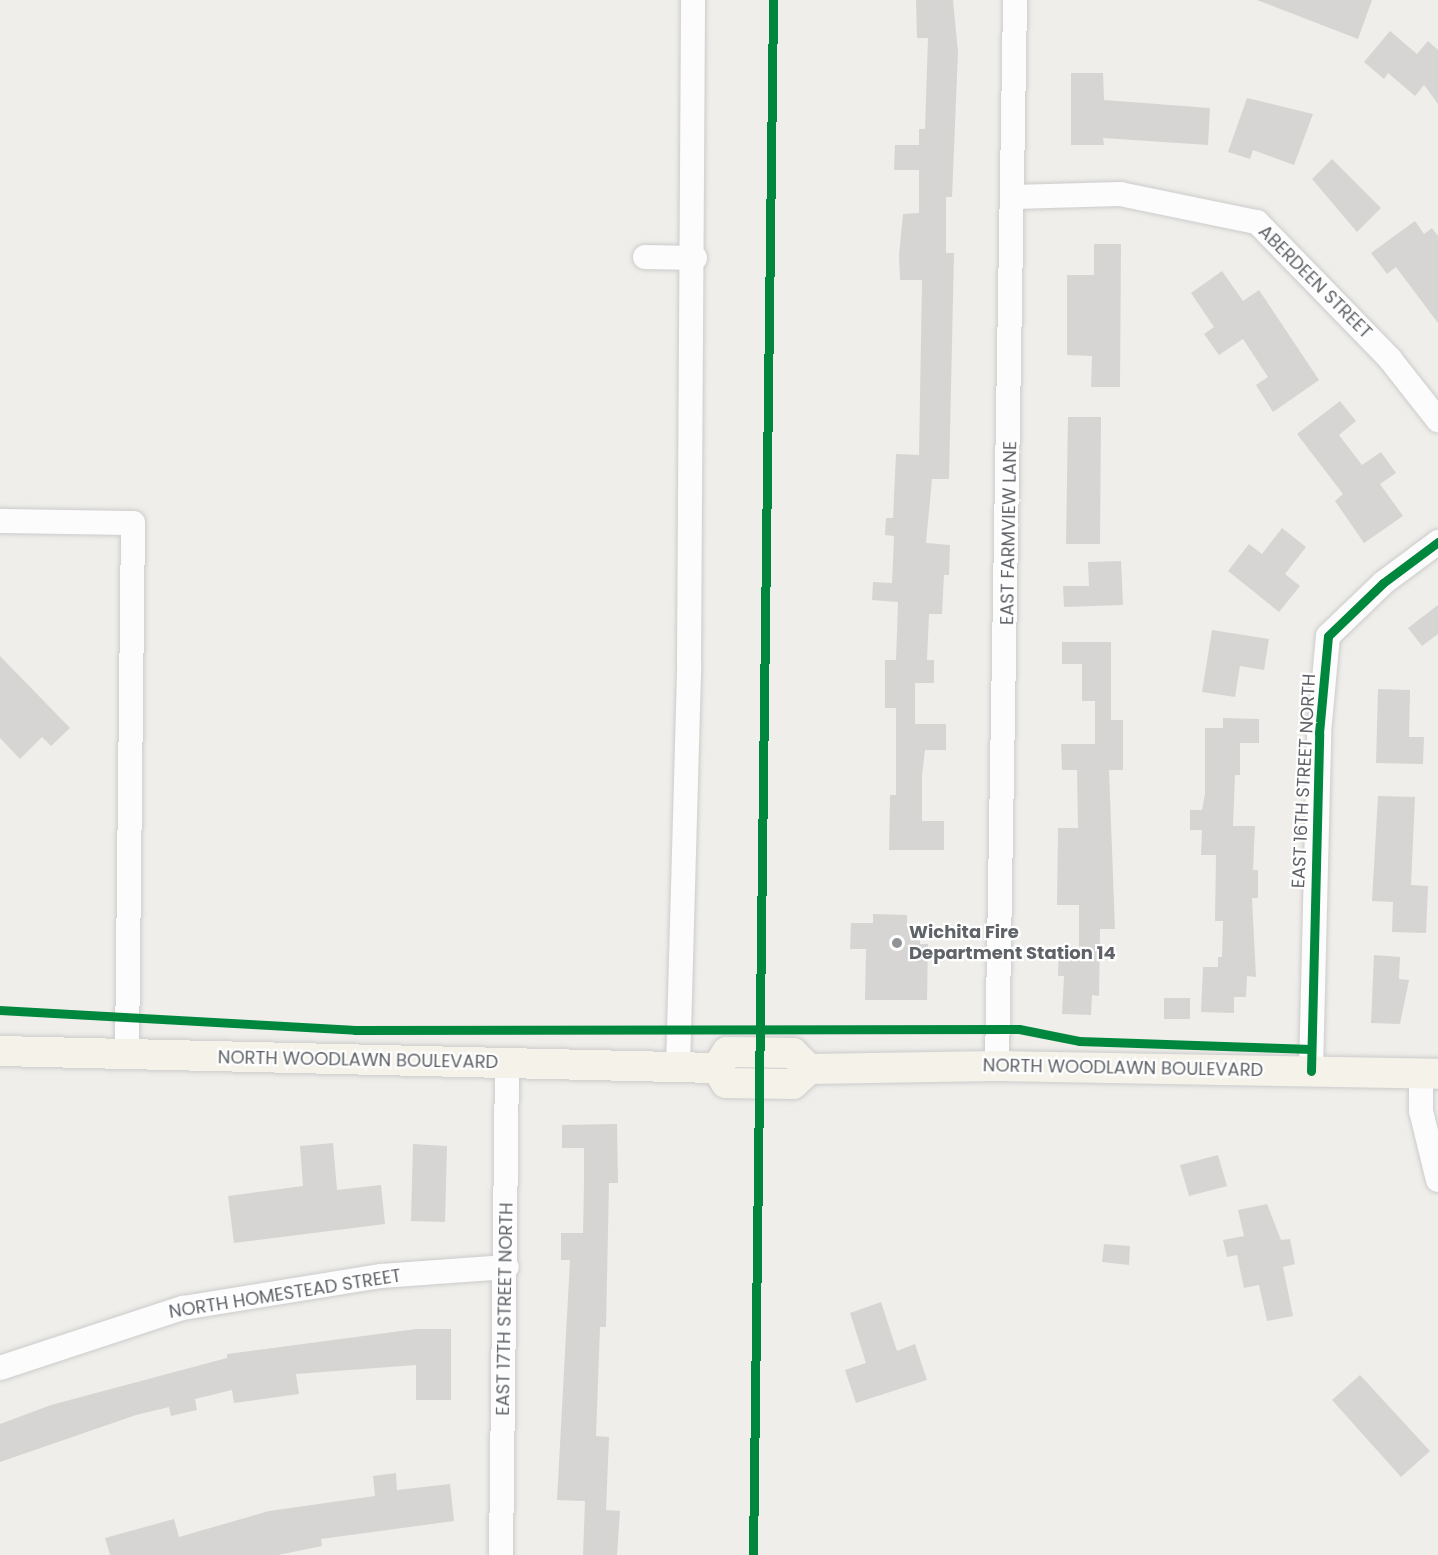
<!DOCTYPE html>
<html>
<head>
<meta charset="utf-8">
<style>
	body { margin:0 }
	#map { position:relative; width:1438px; height:1555px; overflow:hidden; background:#efeeea; font-family:Poppins,sans-serif }
	div>[style] { position:absolute }
	.building>* { inset:0; background:#d6d5d3 }
	.roads { filter:drop-shadow(0 0 2px #cbcccc) drop-shadow(0 0 2px #cbcccc) }
	.minor>* { height:24px; margin:-12px; padding:0 12px; transform-origin:12px; border-radius:12px; background:#fdfcfc }
	.major>* { height:30px; margin:-15px; padding:0 15px; transform-origin:15px; border-radius:15px; background:#f4f2e9 }
	.cycleway>* { height:9px; margin:-4.5px; padding:0 4.5px; transform-origin:4.5px; border-radius:4.5px; background:#00873e }
	.dots>* { width:16px; height:16px; translate:-50% -50%; box-sizing:border-box; border:3px solid #fff; border-radius:50% }
	span { translate:-50% -50%; white-space:nowrap; text-align:center; line-height:1.15; -webkit-text-stroke:4.5px #fff; paint-order:stroke }
	.street-label { font-size:18px; color:#5f6368 }
	.poi-label { font-size:18px; color:#5f6368; font-weight:700 }
	.left { translate:0 -50%; text-align:left }
</style>
</head>
<body>
<div id="map">
	<div class="building">
		<div style="clip-path:polygon(916px 0,953px 0,958px 52px,952px 197px,946px 197px,946px 253px,954px 253px,949px 479px,932px 479px,926px 543px,950px 545px,949px 575px,944px 575px,942px 614px,929px 614px,927px 660px,934px 660px,934px 683px,915px 683px,915px 724px,946px 724px,946px 750px,925px 750px,922px 775px,922px 821px,944px 821px,944px 850px,889px 850px,890px 795px,896px 795px,896px 708px,885px 708px,885px 660px,896px 660px,898px 602px,872px 600px,873px 582px,892px 583px,894px 536px,885px 535px,886px 518px,893px 518px,896px 454px,919px 455px,922px 280px,900px 280px,899px 255px,903px 214px,919px 213px,919px 170px,894px 170px,895px 145px,919px 145px,919px 129px,925px 129px,928px 38px,917px 38px)"></div>
		<div style="clip-path:polygon(1257px 0,1372px 0,1358px 39px)"></div>
		<div style="clip-path:polygon(1390px 31px,1417px 54px,1428px 41px,1438px 50px,1438px 104px,1424px 85px,1415px 96px,1388px 73px,1384px 79px,1364px 62px)"></div>
		<div style="clip-path:polygon(1071px 73px,1103px 73px,1104px 100px,1210px 108px,1208px 145px,1103px 138px,1104px 145px,1071px 145px)"></div>
		<div style="clip-path:polygon(1247px 98px,1313px 114px,1294px 165px,1253px 150px,1250px 159px,1228px 152px)"></div>
		<div style="clip-path:polygon(1332px 159px,1381px 208px,1357px 232px,1312px 179px)"></div>
		<div style="clip-path:polygon(1415px 221px,1424px 234px,1432px 228px,1438px 236px,1438px 323px,1396px 267px,1387px 274px,1371px 253px)"></div>
		<div style="clip-path:polygon(1094px 244px,1121px 244px,1120px 387px,1091px 387px,1092px 356px,1067px 355px,1067px 275px,1094px 275px)"></div>
		<div style="clip-path:polygon(1222px 271px,1243px 301px,1259px 290px,1319px 380px,1273px 412px,1256px 385px,1268px 377px,1243px 339px,1219px 355px,1204px 334px,1214px 327px,1191px 293px)"></div>
		<div style="clip-path:polygon(1340px 401px,1356px 421px,1339px 435px,1362px 465px,1381px 452px,1396px 473px,1380px 484px,1403px 516px,1364px 543px,1335px 501px,1343px 494px,1297px 434px)"></div>
		<div style="clip-path:polygon(1068px 417px,1101px 417px,1100px 544px,1066px 544px)"></div>
		<div style="clip-path:polygon(1282px 528px,1306px 547px,1285px 574px,1300px 586px,1279px 612px,1228px 571px,1249px 544px,1262px 554px)"></div>
		<div style="clip-path:polygon(1121px 561px,1123px 605px,1064px 607px,1063px 586px,1089px 586px,1088px 562px)"></div>
		<div style="clip-path:polygon(1438px 605px,1438px 634px,1422px 646px,1408px 628px)"></div>
		<div style="clip-path:polygon(1212px 630px,1269px 639px,1264px 670px,1240px 666px,1235px 697px,1202px 692px)"></div>
		<div style="clip-path:polygon(1062px 642px,1111px 642px,1111px 720px,1123px 720px,1123px 770px,1109px 770px,1115px 929px,1100px 929px,1099px 996px,1092px 995px,1091px 1015px,1062px 1014px,1064px 976px,1058px 976px,1059px 947px,1079px 948px,1079px 905px,1057px 905px,1058px 828px,1078px 828px,1077px 770px,1062px 770px,1061px 744px,1095px 744px,1095px 701px,1082px 701px,1082px 664px,1062px 664px)"></div>
		<div style="clip-path:polygon(0 656px,70px 728px,51px 746px,42px 737px,20px 759px,0 738px)"></div>
		<div style="clip-path:polygon(1378px 689px,1410px 690px,1409px 737px,1424px 737px,1423px 764px,1376px 763px)"></div>
		<div style="clip-path:polygon(1223px 718px,1259px 719px,1259px 743px,1240px 743px,1240px 775px,1235px 775px,1233px 826px,1255px 826px,1253px 870px,1258px 870px,1258px 898px,1252px 898px,1256px 977px,1247px 976px,1246px 997px,1234px 997px,1234px 1013px,1201px 1012px,1203px 967px,1218px 967px,1218px 957px,1222px 957px,1223px 921px,1215px 921px,1216px 855px,1201px 855px,1202px 830px,1190px 830px,1190px 810px,1202px 810px,1205px 794px,1205px 728px,1223px 728px)"></div>
		<div style="clip-path:polygon(1378px 796px,1415px 797px,1411px 885px,1428px 886px,1426px 933px,1392px 932px,1393px 902px,1372px 901px)"></div>
		<div style="clip-path:polygon(873px 914px,907px 915px,907px 924px,920px 924px,920px 944px,928px 944px,927px 1000px,865px 1000px,866px 949px,850px 949px,851px 923px,873px 923px)"></div>
		<div style="clip-path:polygon(1374px 955px,1400px 957px,1399px 979px,1409px 980px,1400px 1024px,1371px 1023px)"></div>
		<div style="clip-path:polygon(1164px 998px,1190px 998px,1190px 1019px,1164px 1019px)"></div>
		<div style="clip-path:polygon(617px 1124px,618px 1183px,609px 1183px,606px 1327px,600px 1327px,596px 1436px,609px 1437px,606px 1510px,620px 1511px,617px 1555px,583px 1555px,585px 1501px,557px 1500px,570px 1260px,561px 1260px,561px 1233px,583px 1233px,584px 1184px,584px 1148px,562px 1148px,562px 1125px)"></div>
		<div style="clip-path:polygon(333px 1143px,337px 1190px,381px 1185px,385px 1224px,234px 1243px,228px 1196px,303px 1186px,300px 1146px)"></div>
		<div style="clip-path:polygon(413px 1144px,447px 1146px,445px 1222px,411px 1221px)"></div>
		<div style="clip-path:polygon(1218px 1155px,1227px 1186px,1189px 1196px,1180px 1165px)"></div>
		<div style="clip-path:polygon(1267px 1204px,1281px 1240px,1290px 1239px,1295px 1264px,1283px 1267px,1293px 1316px,1267px 1321px,1259px 1285px,1244px 1288px,1237px 1255px,1227px 1257px,1223px 1240px,1244px 1236px,1238px 1210px)"></div>
		<div style="clip-path:polygon(1104px 1244px,1130px 1246px,1129px 1265px,1102px 1262px)"></div>
		<div style="clip-path:polygon(881px 1302px,897px 1351px,915px 1344px,927px 1380px,856px 1403px,845px 1370px,866px 1363px,850px 1313px)"></div>
		<div style="clip-path:polygon(416px 1329px,451px 1329px,451px 1400px,416px 1400px,416px 1365px,296px 1374px,299px 1394px,234px 1403px,232px 1390px,195px 1399px,197px 1410px,171px 1416px,169px 1407px,136px 1415px,0 1462px,0 1424px,51px 1405px,227px 1358px,227px 1354px)"></div>
		<div style="clip-path:polygon(1360px 1375px,1430px 1451px,1401px 1477px,1332px 1400px)"></div>
		<div style="clip-path:polygon(396px 1473px,397px 1490px,450px 1484px,454px 1521px,321px 1539px,322px 1546px,278px 1555px,110px 1555px,105px 1538px,174px 1519px,179px 1537px,269px 1511px,375px 1496px,373px 1476px)"></div>
	</div>
	<div class="roads">
		<div class="minor">
			<div style="left:1013px;top:197px;width:107px;rotate:-1.6deg"></div>
			<div style="left:1120px;top:194px;width:140px;rotate:11.6deg"></div>
			<div style="left:1257px;top:222px;width:191px;rotate:45.8deg"></div>
			<div style="left:1390px;top:359px;width:78px;rotate:51.8deg"></div>
			<div style="left:645px;top:257px;width:50px;rotate:1.1deg"></div>
			<div style="left:0;top:521px;width:133px;rotate:0.9deg"></div>
			<div style="left:133px;top:523px;width:531px;rotate:90.65deg"></div>
			<div style="left:997px;top:1066px;width:1066px;rotate:-89.03deg"></div>
			<div style="left:678px;top:1067px;width:404px;rotate:-88.4deg"></div>
			<div style="left:689px;top:663px;width:663px;rotate:-89.65deg"></div>
			<div style="left:1311px;top:1071px;width:338px;rotate:-88.6deg"></div>
			<div style="left:1319px;top:733px;width:97px;rotate:-84.7deg"></div>
			<div style="left:1328px;top:636px;width:76px;rotate:-43.9deg"></div>
			<div style="left:1383px;top:583px;width:69px;rotate:-36.7deg"></div>
			<div style="left:1421px;top:1073px;width:38px;rotate:90deg"></div>
			<div style="left:1421px;top:1111px;width:71px;rotate:76.2deg"></div>
			<div style="left:0;top:1368px;width:193px;rotate:-18.2deg"></div>
			<div style="left:183px;top:1308px;width:201px;rotate:-9.2deg"></div>
			<div style="left:381px;top:1276px;width:126px;rotate:-4.1deg"></div>
			<div style="left:501px;top:1555px;width:492px;rotate:-89.3deg"></div>
		</div>
		<div class="major">
			<div style="left:0;top:1051px;width:717px;rotate:1.36deg"></div>
			<div style="left:717px;top:1068px;width:17px;rotate:59deg"></div>
			<div style="left:726px;top:1083px;width:67px;rotate:0.9deg"></div>
			<div style="left:793px;top:1084px;width:22px;rotate:-43deg"></div>
			<div style="left:809px;top:1069px;width:188px;rotate:-0.9deg"></div>
			<div style="left:997px;top:1066px;width:441px;rotate:1deg"></div>
			<div style="left:717px;top:1068px;width:19px;rotate:-58deg"></div>
			<div style="left:727px;top:1052px;width:66px;rotate:0.9deg"></div>
			<div style="left:793px;top:1053px;width:23px;rotate:45deg"></div>
		</div>
	</div>
	<div class="cycleway">
		<div style="left:0;top:1010px;width:356px;rotate:3.2deg"></div>
		<div style="left:355px;top:1030px;width:664px;rotate:-0.09deg"></div>
		<div style="left:1019px;top:1029px;width:61px;rotate:11.3deg"></div>
		<div style="left:1079px;top:1041px;width:232px;rotate:2deg"></div>
		<div style="left:1311px;top:1071px;width:338px;rotate:-88.6deg"></div>
		<div style="left:1319px;top:733px;width:97px;rotate:-84.7deg"></div>
		<div style="left:1328px;top:636px;width:76px;rotate:-43.9deg"></div>
		<div style="left:1383px;top:583px;width:69px;rotate:-36.7deg"></div>
		<div style="left:753px;top:1555px;width:1555px;rotate:-89.26deg"></div>
	</div>
	<div class="dots">
		<div style="left:897px;top:943px;background:#919496"></div>
	</div>
	<div class="street-label">
		<span style="left:1315px;top:282px;rotate:45deg">ABERDEEN STREET</span>
		<span style="left:1009px;top:533px;rotate:-89deg">EAST FARMVIEW LANE</span>
		<span style="left:1304px;top:781px;rotate:-87deg">EAST 16TH STREET NORTH</span>
		<span style="left:358px;top:1060px;rotate:1deg">NORTH WOODLAWN BOULEVARD</span>
		<span style="left:1123px;top:1068px;rotate:1deg">NORTH WOODLAWN BOULEVARD</span>
		<span style="left:285px;top:1294px;rotate:-9deg">NORTH HOMESTEAD STREET</span>
		<span style="left:505px;top:1309px;rotate:-89deg">EAST 17TH STREET NORTH</span>
	</div>
	<div class="poi-label">
		<span class="left" style="left:909px;top:943px">Wichita Fire<br>Department Station 14</span>
	</div>
</div>
</body>
</html>
